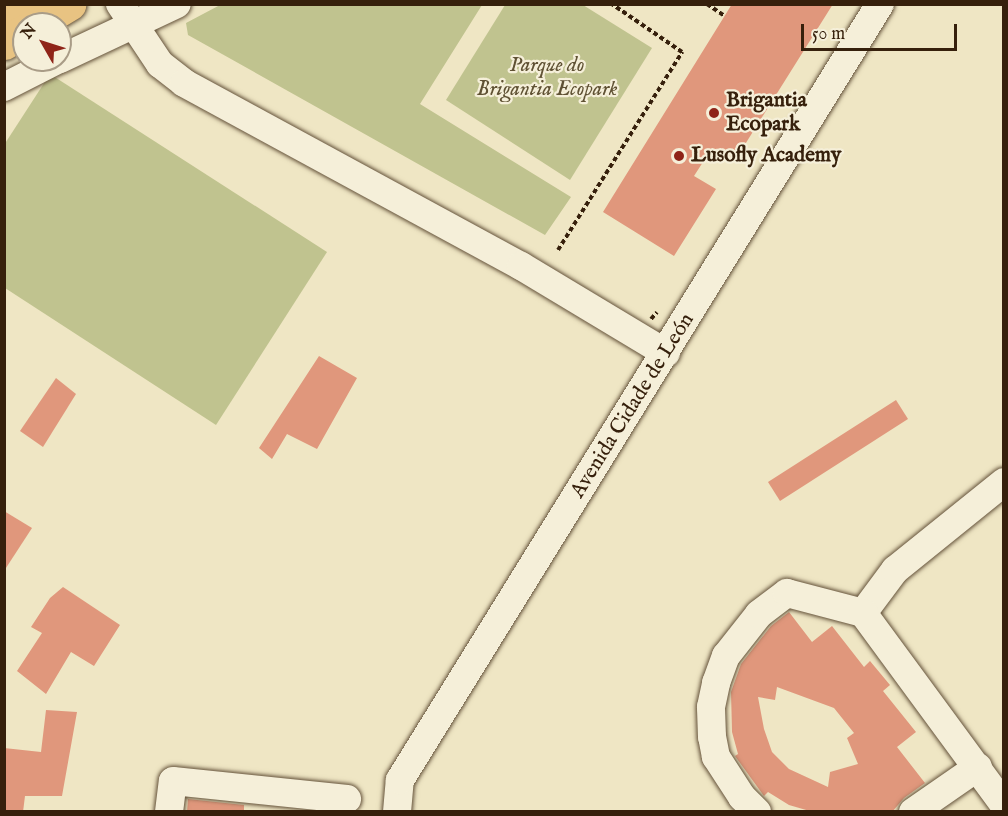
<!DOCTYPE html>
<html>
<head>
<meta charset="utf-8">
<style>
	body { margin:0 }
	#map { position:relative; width:1008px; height:816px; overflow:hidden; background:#efe6c4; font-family:"IM FELL English",serif }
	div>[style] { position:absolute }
	.green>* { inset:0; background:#c0c38f }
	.building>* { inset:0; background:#e0977c }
	.path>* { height:4px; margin-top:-2px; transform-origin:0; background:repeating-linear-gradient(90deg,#36200c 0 4.5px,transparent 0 7.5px) }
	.roads { filter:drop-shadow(0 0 2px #64523a) drop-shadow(0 0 2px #64523a) }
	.minor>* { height:28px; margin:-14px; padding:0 14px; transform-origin:14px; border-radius:14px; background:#f5efd9 }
	.highway>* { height:33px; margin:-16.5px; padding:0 16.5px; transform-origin:16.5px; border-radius:16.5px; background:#e8c382 }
	.dots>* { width:16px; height:16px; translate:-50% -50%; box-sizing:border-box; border:3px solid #f5efd9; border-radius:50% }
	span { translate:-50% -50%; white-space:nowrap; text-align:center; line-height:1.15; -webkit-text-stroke:4.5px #f5efd9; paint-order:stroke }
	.park-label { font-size:21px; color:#5f5133; font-style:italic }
	.poi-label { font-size:21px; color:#36200c; font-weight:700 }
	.left { translate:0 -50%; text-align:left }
	.street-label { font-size:21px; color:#36200c }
	.frame { position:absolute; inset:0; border:6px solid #36200c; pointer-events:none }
	.north { position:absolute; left:12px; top:12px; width:60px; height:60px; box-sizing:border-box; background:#f5efd9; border:2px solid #a99c87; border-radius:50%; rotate:309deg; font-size:16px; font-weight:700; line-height:24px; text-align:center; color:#36200c }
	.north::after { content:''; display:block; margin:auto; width:21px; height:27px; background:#8f2418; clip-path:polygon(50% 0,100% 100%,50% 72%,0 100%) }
	.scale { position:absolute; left:801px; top:24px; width:156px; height:27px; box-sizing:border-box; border:3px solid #36200c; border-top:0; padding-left:8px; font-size:18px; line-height:21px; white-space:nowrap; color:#36200c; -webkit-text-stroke:4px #f5efd9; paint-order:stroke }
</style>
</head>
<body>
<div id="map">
	<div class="green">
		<div style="clip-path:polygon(220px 5px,482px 5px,420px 104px,571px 197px,545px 235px,188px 35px,186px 23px)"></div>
		<div style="clip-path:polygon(505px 5px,583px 5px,652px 48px,570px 180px,446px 100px)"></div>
		<div style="clip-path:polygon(50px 74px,327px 252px,216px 425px,5px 288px,4px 145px)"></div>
	</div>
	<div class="building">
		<div style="clip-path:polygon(732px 4px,833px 4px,734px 162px,712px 148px,694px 176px,716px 189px,674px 256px,603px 212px)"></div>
		<div style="clip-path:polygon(319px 356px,357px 378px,317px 449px,287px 434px,272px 459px,259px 448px)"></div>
		<div style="clip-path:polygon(56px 378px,76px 394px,43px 447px,20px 431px)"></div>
		<div style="clip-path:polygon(896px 400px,908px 419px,780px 501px,768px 482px)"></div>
		<div style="clip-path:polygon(4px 511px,32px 528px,4px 571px)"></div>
		<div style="clip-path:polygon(63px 587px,120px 625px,94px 666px,71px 652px,46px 694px,17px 671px,42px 633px,31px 627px,50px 598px)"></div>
		<div style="clip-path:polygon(evenodd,789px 612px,812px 642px,832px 626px,864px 667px,870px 661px,890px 685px,883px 691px,916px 732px,897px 747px,925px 783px,904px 798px,892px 812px,813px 812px,789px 805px,768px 792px,764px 796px,735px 756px,738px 754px,732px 732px,731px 692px,741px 664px,771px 626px,789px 612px,777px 687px,834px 708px,854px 733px,847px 738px,858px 764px,830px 772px,828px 787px,789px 769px,772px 752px,764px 729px,758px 697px,775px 700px,777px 687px)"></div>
		<div style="clip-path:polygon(46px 710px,77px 712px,62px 796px,25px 796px,23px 812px,4px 812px,4px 748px,41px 752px)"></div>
		<div style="clip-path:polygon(188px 799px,244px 805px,244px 812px,187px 812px)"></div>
	</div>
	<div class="path">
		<div style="left:707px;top:4px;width:22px;rotate:34deg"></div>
		<div style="left:558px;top:250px;width:234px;rotate:-57.9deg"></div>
		<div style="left:682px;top:52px;width:85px;rotate:-145.6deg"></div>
		<div style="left:651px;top:319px;width:9px;rotate:-49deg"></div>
	</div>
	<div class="roads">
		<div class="minor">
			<div style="left:120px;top:4px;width:72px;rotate:56.3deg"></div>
			<div style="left:160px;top:64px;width:31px;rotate:38deg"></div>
			<div style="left:184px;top:83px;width:383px;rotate:28.5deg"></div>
			<div style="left:521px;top:266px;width:169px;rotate:31deg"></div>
			<div style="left:60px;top:59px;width:129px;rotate:-25.2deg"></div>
			<div style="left:4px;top:87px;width:59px;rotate:-27deg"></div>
			<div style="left:863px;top:613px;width:54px;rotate:-53.3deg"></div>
			<div style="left:895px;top:570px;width:140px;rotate:-38.9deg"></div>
			<div style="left:169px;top:812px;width:31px;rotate:-83deg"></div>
			<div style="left:173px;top:781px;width:175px;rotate:5.9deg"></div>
			<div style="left:397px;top:812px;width:32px;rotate:-85deg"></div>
			<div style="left:400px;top:780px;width:912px;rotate:-58.26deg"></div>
			<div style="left:757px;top:812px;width:21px;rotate:-135deg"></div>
			<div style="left:742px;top:797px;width:48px;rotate:-123deg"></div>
			<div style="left:716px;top:757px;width:20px;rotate:-101deg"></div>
			<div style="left:712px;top:737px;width:30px;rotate:-92deg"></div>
			<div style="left:711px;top:707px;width:25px;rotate:-78deg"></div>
			<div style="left:716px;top:683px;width:29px;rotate:-70deg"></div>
			<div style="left:726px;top:656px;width:53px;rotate:-51.8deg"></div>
			<div style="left:759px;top:614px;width:35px;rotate:-37deg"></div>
			<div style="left:787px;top:593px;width:79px;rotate:14.7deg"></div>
			<div style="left:863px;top:613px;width:238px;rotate:53.7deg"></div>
			<div style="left:913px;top:812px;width:79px;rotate:-34.7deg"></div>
		</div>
		<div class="highway">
			<div style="left:4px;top:17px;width:23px;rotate:-34deg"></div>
			<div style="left:36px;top:24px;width:39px;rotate:-31deg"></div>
			<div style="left:4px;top:43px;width:23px;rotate:-31deg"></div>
		</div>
	</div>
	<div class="dots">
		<div style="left:714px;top:113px;background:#8f2418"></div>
		<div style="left:679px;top:156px;background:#8f2418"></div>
	</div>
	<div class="park-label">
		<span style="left:547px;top:78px">Parque do<br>Brigantia Ecopark</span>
	</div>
	<div class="poi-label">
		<span class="left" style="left:726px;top:113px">Brigantia<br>Ecopark</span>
		<span class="left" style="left:691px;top:156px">Lusofly Academy</span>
	</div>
	<div class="street-label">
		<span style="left:633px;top:406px;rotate:-58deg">Avenida Cidade de León</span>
	</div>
	<div class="frame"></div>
	<div class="north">N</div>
	<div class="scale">50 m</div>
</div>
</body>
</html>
